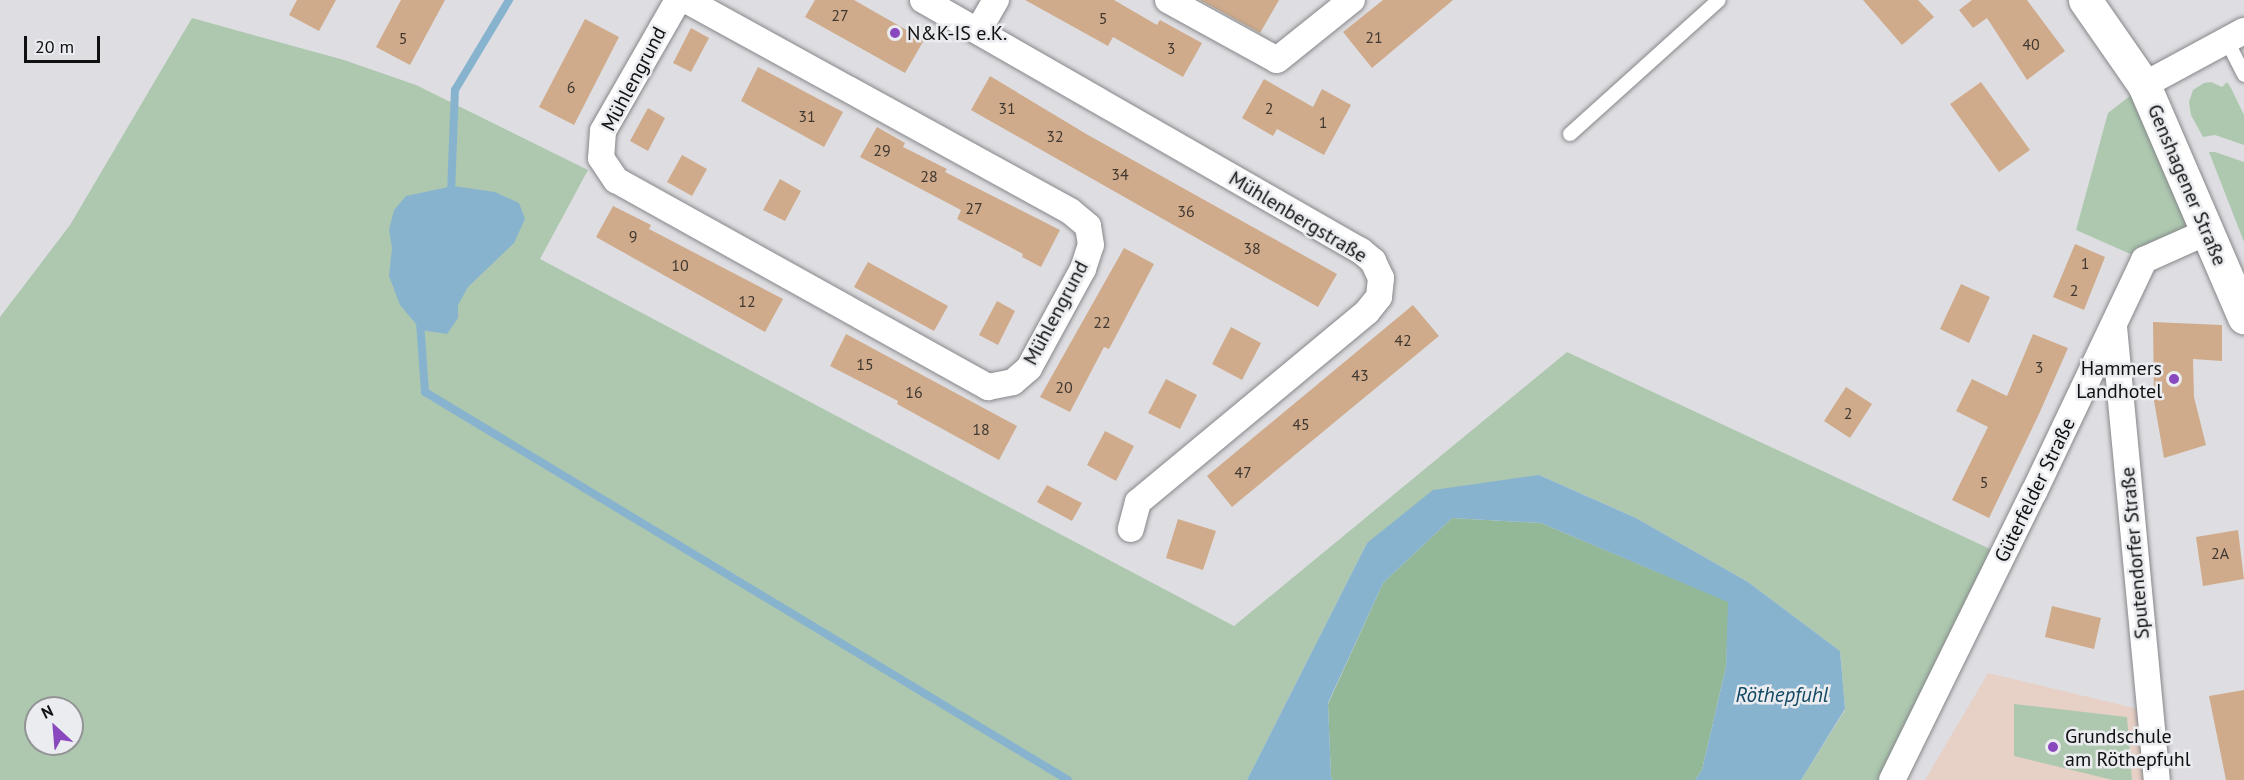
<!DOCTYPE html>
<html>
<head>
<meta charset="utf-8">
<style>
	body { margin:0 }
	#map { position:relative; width:2244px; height:780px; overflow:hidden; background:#dedee2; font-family:"PT Sans",sans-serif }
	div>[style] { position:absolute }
	.education>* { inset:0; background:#e7d0c5 }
	.green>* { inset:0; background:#adc8af }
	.forest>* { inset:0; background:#93b897 }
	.water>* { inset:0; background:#88b3cf }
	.stream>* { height:8px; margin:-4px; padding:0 4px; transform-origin:4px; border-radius:4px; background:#88b3cf }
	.building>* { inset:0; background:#cfab8b }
	.roads { filter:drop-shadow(0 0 2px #86878a) drop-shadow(0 0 2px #86878a) }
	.lane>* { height:14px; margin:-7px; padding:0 7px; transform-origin:7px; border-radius:7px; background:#fff }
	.street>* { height:26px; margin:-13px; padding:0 13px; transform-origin:13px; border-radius:13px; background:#fff }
	.secondary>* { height:33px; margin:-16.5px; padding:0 16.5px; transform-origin:16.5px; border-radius:16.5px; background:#fff }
	.dots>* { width:16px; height:16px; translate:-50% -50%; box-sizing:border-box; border:3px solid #ebecef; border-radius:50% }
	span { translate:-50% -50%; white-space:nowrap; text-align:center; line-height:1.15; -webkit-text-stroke:5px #ebecef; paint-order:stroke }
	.number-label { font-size:16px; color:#3f3730 }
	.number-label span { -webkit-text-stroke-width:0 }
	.poi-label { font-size:20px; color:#0f1011 }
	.left { translate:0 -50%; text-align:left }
	.right { translate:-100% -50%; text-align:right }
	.street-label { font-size:20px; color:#0f1011 }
	.water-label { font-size:21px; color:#134965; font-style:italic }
	.north { position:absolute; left:24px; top:696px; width:60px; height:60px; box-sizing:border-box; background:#ebecef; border:2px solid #939496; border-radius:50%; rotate:334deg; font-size:16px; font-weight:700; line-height:24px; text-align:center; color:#0f1011 }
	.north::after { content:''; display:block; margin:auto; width:21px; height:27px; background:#8948bd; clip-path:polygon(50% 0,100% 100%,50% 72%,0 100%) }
	.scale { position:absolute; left:24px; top:36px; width:76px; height:27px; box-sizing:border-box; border:3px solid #0f1011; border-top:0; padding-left:8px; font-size:18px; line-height:21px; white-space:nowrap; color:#0f1011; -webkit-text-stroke:4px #ebecef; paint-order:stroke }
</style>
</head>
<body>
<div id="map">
	<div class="education">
		<div style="clip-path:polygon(1988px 673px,2159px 714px,2163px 780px,1925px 780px)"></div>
	</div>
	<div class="green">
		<div style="clip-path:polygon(evenodd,192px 18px,344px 60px,416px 85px,588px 170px,540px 259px,1234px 626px,1567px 352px,2003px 555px,1892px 780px,1801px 780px,1845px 710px,1840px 651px,1748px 582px,1636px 518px,1539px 475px,1367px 543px,1247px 780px,0 780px,0 317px,70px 225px,192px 18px,36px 708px,72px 708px,72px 744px,36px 744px,36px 708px)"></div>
		<div style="clip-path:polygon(2211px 82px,2222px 87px,2227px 82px,2231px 88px,2244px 115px,2244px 145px,2215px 135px,2203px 137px,2191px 115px,2189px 102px,2193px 90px,2204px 83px)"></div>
		<div style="clip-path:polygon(2144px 85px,2207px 232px,2144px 260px,2076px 230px,2108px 113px)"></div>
		<div style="clip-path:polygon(2209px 152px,2215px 152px,2244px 162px,2244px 242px)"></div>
		<div style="clip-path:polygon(2014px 704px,2127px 717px,2132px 780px,2113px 780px,2014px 756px)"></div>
	</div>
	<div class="forest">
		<div style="clip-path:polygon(1452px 518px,1541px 523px,1729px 602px,1726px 667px,1702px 770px,1695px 780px,1333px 780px,1331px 777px,1328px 704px,1383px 583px)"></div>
	</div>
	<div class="water">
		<div style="clip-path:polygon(453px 186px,495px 192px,519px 203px,525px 219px,514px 243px,468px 287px,458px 305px,458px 318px,447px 334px,421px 330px,400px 305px,389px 276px,392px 248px,389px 230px,394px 210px,406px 196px)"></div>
		<div style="clip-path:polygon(1539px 475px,1636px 518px,1748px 582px,1840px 651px,1845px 709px,1801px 780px,1695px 780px,1702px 770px,1726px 667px,1728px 602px,1541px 523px,1452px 518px,1383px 583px,1328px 703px,1331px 777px,1333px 780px,1247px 780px,1367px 543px,1433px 490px)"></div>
	</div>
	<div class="stream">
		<div style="left:451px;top:193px;width:103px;rotate:-87.8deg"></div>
		<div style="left:455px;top:90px;width:105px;rotate:-59deg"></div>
		<div style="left:420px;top:322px;width:70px;rotate:85.9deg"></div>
		<div style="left:425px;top:392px;width:751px;rotate:31.11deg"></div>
	</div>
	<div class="building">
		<div style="clip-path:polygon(297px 0,336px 0,319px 31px,289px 15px)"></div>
		<div style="clip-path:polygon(401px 0,445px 0,410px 65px,376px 47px)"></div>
		<div style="clip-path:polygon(815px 0,854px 0,924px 40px,905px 73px,805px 17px)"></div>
		<div style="clip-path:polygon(1025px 0,1114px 0,1157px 25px,1160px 20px,1202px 43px,1183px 77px,1113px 37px,1108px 46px)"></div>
		<div style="clip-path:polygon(1200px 0,1279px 0,1260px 33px)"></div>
		<div style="clip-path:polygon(1383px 0,1453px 0,1372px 68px,1343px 32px)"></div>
		<div style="clip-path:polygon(1863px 0,1918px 0,1934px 17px,1902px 45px)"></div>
		<div style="clip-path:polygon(1972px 0,2027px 0,2065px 51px,2027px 80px,1987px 18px,1973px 28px,1959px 10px)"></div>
		<div style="clip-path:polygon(585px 19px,619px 37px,574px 125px,539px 107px)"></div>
		<div style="clip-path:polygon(691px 28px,709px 38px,691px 72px,673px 63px)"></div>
		<div style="clip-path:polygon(758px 67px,843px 112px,824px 147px,741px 101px)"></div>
		<div style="clip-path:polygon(990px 76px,1088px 135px,1337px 274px,1318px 307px,971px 110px)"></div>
		<div style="clip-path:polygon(1264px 79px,1313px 107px,1322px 89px,1351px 105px,1324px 155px,1277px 129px,1273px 136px,1242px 118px)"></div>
		<div style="clip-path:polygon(1981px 82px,2030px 150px,1999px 172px,1950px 104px)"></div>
		<div style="clip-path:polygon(648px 108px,665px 118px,648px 151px,630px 141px)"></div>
		<div style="clip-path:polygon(877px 127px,905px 143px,903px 147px,947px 169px,945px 172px,1060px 230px,1041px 267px,1022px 257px,1023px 254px,957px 219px,961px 210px,860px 157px)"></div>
		<div style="clip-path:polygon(682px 155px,707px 169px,692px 196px,667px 182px)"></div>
		<div style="clip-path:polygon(780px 179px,801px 191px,785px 221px,763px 210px)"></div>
		<div style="clip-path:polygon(613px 206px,651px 225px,649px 229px,783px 299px,765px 332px,596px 237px)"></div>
		<div style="clip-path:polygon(2075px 244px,2105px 257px,2084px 310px,2053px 297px)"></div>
		<div style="clip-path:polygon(1124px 248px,1154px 264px,1109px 349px,1104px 347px,1070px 412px,1040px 397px)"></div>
		<div style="clip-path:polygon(868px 262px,948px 306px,934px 331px,854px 287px)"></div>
		<div style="clip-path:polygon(1961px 284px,1990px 297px,1969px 343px,1940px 329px)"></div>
		<div style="clip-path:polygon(997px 301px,1015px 311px,998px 345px,979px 335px)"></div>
		<div style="clip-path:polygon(1413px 305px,1439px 336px,1232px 507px,1207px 476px)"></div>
		<div style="clip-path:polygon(2153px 322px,2222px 325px,2222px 361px,2193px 359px,2194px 397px,2206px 445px,2164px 458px,2154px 401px)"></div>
		<div style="clip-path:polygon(1231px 327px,1261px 343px,1242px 380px,1212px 364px)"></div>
		<div style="clip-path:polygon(846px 334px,1017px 426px,999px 460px,897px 404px,898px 401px,830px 366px)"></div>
		<div style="clip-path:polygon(2033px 334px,2068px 348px,2039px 414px,1989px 518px,1952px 500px,1988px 427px,1956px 411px,1972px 379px,2007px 396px)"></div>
		<div style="clip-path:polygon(1166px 379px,1197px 395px,1180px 429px,1148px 413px)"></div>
		<div style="clip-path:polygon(1846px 387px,1872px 404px,1850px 438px,1824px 421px)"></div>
		<div style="clip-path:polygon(1105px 431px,1134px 446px,1116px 481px,1087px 465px)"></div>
		<div style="clip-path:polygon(1047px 485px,1082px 503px,1072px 521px,1037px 502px)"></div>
		<div style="clip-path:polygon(1178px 519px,1216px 531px,1203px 570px,1166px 558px)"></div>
		<div style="clip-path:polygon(2238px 530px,2244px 579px,2203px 586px,2196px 537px)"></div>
		<div style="clip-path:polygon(2052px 606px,2101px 618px,2094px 649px,2045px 637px)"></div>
		<div style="clip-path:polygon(2244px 690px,2244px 780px,2226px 780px,2209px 696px)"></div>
	</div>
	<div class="roads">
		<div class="lane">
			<div style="left:2227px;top:41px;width:38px;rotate:63deg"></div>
			<div style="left:1570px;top:134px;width:200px;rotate:-42deg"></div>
		</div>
		<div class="street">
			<div style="left:678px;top:0;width:151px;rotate:119.8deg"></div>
			<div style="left:603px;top:131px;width:27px;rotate:94deg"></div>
			<div style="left:601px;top:158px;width:27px;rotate:56deg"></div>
			<div style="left:616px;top:180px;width:426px;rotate:29.1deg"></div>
			<div style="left:988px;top:387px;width:25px;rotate:-11deg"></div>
			<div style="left:1013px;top:382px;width:21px;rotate:-41deg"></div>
			<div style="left:1029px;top:368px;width:113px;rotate:-61.4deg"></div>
			<div style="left:1083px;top:269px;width:25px;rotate:-72deg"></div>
			<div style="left:1091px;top:245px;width:19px;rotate:-99deg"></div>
			<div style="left:1088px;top:226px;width:23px;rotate:-140deg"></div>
			<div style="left:1070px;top:211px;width:438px;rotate:-151.2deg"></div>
			<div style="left:923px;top:0;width:505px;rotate:29.82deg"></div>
			<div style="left:1361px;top:251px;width:16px;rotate:40deg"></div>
			<div style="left:1373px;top:261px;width:19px;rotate:65deg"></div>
			<div style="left:1381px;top:278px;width:19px;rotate:96deg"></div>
			<div style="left:1379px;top:297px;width:19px;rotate:129deg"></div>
			<div style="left:1367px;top:312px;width:298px;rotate:140.3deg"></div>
			<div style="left:1138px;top:502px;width:28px;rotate:105deg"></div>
			<div style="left:1168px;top:0;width:124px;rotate:28.8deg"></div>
			<div style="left:1277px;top:60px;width:96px;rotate:-38.7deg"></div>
			<div style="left:978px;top:31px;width:36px;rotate:-60deg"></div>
			<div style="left:2144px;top:85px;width:114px;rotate:-28.4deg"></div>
			<div style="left:2114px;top:327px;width:455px;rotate:84.6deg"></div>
			<div style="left:1892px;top:780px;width:321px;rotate:-63.8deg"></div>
			<div style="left:2034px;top:492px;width:257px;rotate:-64.6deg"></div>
			<div style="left:2144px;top:260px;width:69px;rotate:-24deg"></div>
		</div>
		<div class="secondary">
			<div style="left:2085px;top:0;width:103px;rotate:55.2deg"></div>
			<div style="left:2144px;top:85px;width:253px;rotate:66.7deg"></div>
		</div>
	</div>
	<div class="dots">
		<div style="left:895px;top:33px;background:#8948bd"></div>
		<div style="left:2174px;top:379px;background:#8948bd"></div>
		<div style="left:2053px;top:747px;background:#8948bd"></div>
	</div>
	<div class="number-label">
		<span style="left:840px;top:15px">27</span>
		<span style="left:1103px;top:18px">5</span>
		<span style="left:1374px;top:37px">21</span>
		<span style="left:403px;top:38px">5</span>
		<span style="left:2031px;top:44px">40</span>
		<span style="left:1171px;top:48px">3</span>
		<span style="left:571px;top:87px">6</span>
		<span style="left:1007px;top:108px">31</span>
		<span style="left:1269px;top:108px">2</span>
		<span style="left:807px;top:116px">31</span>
		<span style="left:1323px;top:122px">1</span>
		<span style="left:1055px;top:136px">32</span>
		<span style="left:882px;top:150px">29</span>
		<span style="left:1120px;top:174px">34</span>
		<span style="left:929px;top:176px">28</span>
		<span style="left:974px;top:208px">27</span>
		<span style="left:1186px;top:211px">36</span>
		<span style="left:633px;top:236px">9</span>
		<span style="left:1252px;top:248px">38</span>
		<span style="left:2085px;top:263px">1</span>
		<span style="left:680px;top:265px">10</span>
		<span style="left:2074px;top:290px">2</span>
		<span style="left:747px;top:301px">12</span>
		<span style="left:1102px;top:322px">22</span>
		<span style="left:1403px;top:340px">42</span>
		<span style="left:865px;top:364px">15</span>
		<span style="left:2039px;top:367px">3</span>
		<span style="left:1360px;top:375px">43</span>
		<span style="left:1064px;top:387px">20</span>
		<span style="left:914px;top:392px">16</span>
		<span style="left:1848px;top:413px">2</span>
		<span style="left:1301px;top:424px">45</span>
		<span style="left:981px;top:429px">18</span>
		<span style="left:1243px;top:472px">47</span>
		<span style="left:1984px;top:482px">5</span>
		<span style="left:2220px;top:553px">2A</span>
	</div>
	<div class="poi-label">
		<span class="left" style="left:907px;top:33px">N&amp;K-IS e.K.</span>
		<span class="right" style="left:2162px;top:380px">Hammers<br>Landhotel</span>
		<span class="left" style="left:2065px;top:748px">Grundschule<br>am Röthepfuhl</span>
	</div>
	<div class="street-label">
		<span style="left:634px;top:79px;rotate:-62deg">Mühlengrund</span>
		<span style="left:2187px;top:185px;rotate:67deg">Genshagener Straße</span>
		<span style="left:1298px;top:217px;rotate:31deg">Mühlenbergstraße</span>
		<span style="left:1056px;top:313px;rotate:-62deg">Mühlengrund</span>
		<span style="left:2035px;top:490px;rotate:-64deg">Güterfelder Straße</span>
		<span style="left:2135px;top:553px;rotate:-95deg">Sputendorfer Straße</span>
	</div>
	<div class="water-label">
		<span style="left:1782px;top:695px">Röthepfuhl</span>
	</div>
	<div class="north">N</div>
	<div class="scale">20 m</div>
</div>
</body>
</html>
